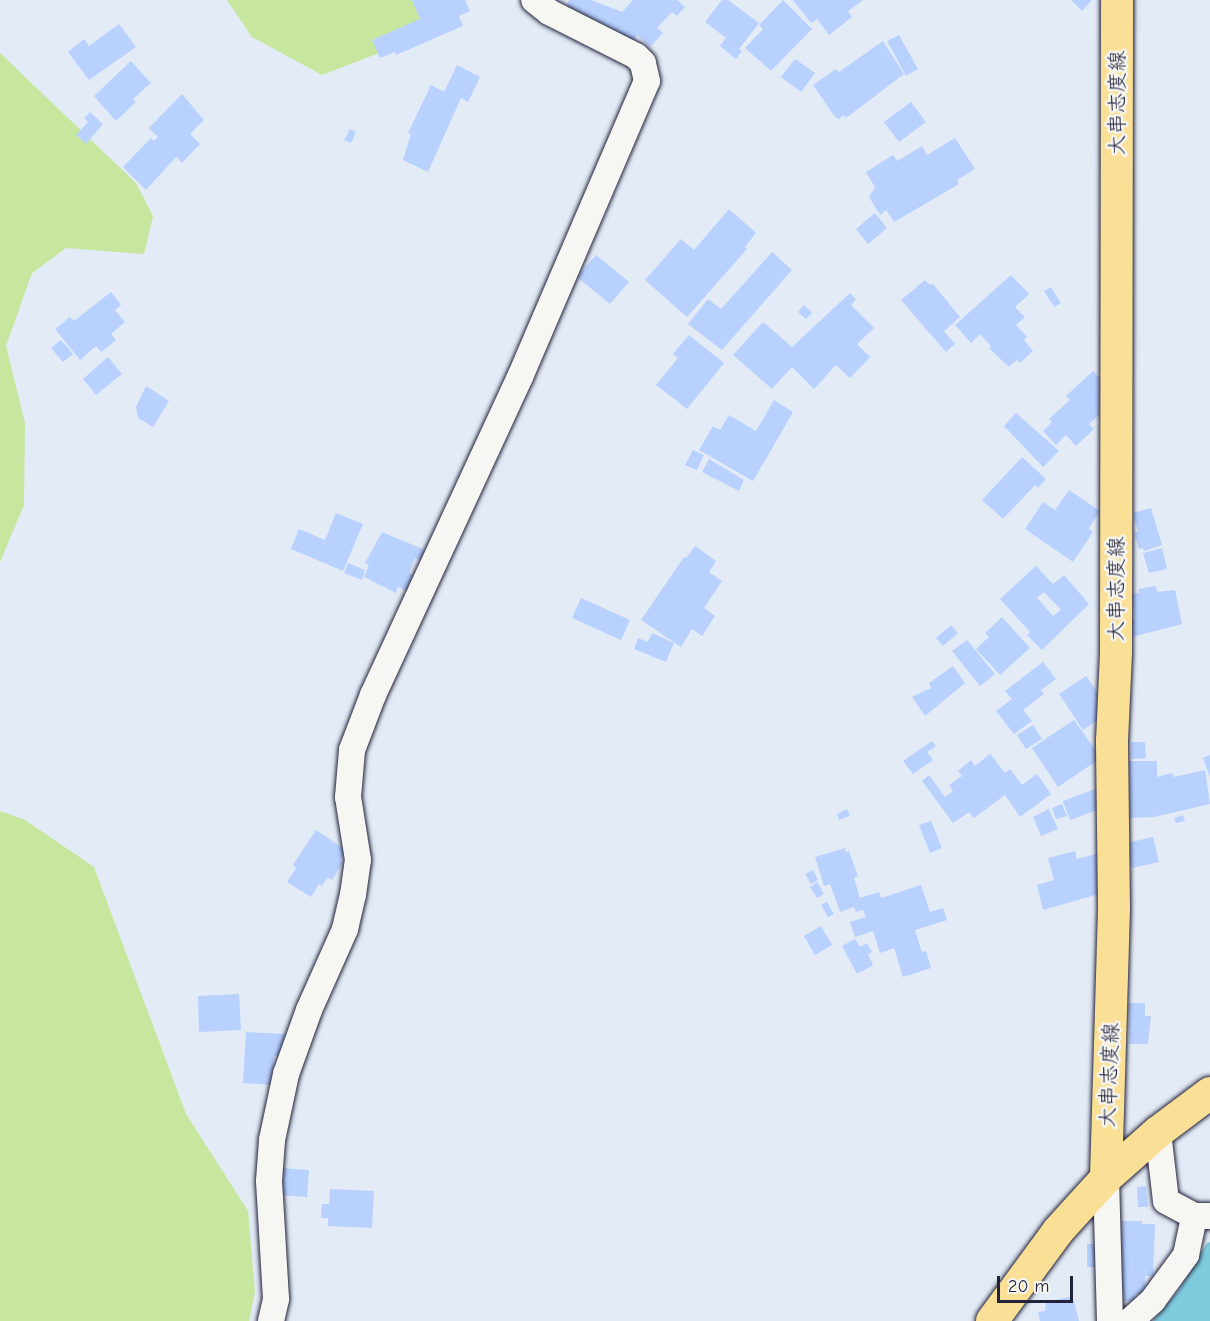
<!DOCTYPE html>
<html>
<head>
<meta charset="utf-8">
<style>
	body { margin:0 }
	#map { position:relative; width:1210px; height:1321px; overflow:hidden; background:#e3ebf6; font-family:"Comic Neue","Klee One",sans-serif }
	div>[style] { position:absolute }
	.green>* { inset:0; background:#c7e69e }
	.water>* { inset:0; background:#80ccdf }
	.building>* { inset:0; background:#b8d1ff }
	.roads { filter:drop-shadow(0 0 2px #22223b) drop-shadow(0 0 2px #22223b) }
	.minor>* { height:26px; margin:-13px; padding:0 13px; transform-origin:13px; border-radius:13px; background:#f6f6f2 }
	.major>* { height:32px; margin:-16px; padding:0 16px; transform-origin:16px; border-radius:16px; background:#fadf96 }
	span { translate:-50% -50%; white-space:nowrap; text-align:center; line-height:1.15; -webkit-text-stroke:5px #f6f6f2; paint-order:stroke }
	.street-label { font-size:21px; color:#22223b }
	.scale { position:absolute; left:997px; top:1276px; width:76px; height:27px; box-sizing:border-box; border:3px solid #22223b; border-top:0; padding-left:8px; font-size:18px; line-height:21px; white-space:nowrap; color:#22223b; -webkit-text-stroke:4px #f6f6f2; paint-order:stroke }
</style>
</head>
<body>
<div id="map">
	<div class="green">
		<div style="clip-path:polygon(227px 0,465px 0,392px 48px,322px 75px,252px 37px)"></div>
		<div style="clip-path:polygon(0 53px,136px 183px,153px 216px,144px 254px,66px 248px,32px 273px,6px 346px,25px 423px,24px 505px,0 562px)"></div>
		<div style="clip-path:polygon(0 811px,25px 820px,94px 867px,186px 1114px,248px 1211px,255px 1292px,249px 1321px,0 1321px)"></div>
	</div>
	<div class="water">
		<div style="clip-path:polygon(1210px 1242px,1210px 1321px,1153px 1321px,1179px 1290px,1207px 1243px)"></div>
	</div>
	<div class="building">
		<div style="clip-path:polygon(412px 0,465px 0,470px 11px,459px 16px,463px 26px,396px 55px,395px 52px,380px 58px,372px 40px,420px 19px)"></div>
		<div style="clip-path:polygon(569px 0,591px 0,622px 12px,633px 0,677px 0,685px 7px,677px 16px,672px 12px,657px 28px,663px 33px,650px 47px,637px 35px,633px 43px,578px 24px,567px 6px)"></div>
		<div style="clip-path:polygon(722px 0,728px 0,759px 23px,739px 49px,742px 51px,736px 59px,720px 46px,726px 38px,705px 22px)"></div>
		<div style="clip-path:polygon(783px 0,812px 29px,771px 71px,745px 48px,763px 29px,759px 25px)"></div>
		<div style="clip-path:polygon(793px 0,863px 0,848px 11px,852px 17px,829px 35px,817px 19px,811px 23px)"></div>
		<div style="clip-path:polygon(1071px 0,1092px 0,1082px 11px)"></div>
		<div style="clip-path:polygon(119px 24px,136px 47px,89px 80px,68px 52px,84px 39px,89px 46px)"></div>
		<div style="clip-path:polygon(899px 35px,918px 69px,906px 76px,887px 41px)"></div>
		<div style="clip-path:polygon(883px 41px,904px 74px,846px 118px,844px 115px,839px 119px,835px 117px,813px 85px,836px 69px,839px 72px)"></div>
		<div style="clip-path:polygon(795px 59px,815px 73px,801px 92px,781px 77px)"></div>
		<div style="clip-path:polygon(131px 61px,151px 83px,133px 99px,136px 102px,116px 121px,94px 96px)"></div>
		<div style="clip-path:polygon(457px 65px,480px 77px,468px 102px,461px 98px,428px 172px,403px 160px,411px 134px,408px 133px,431px 85px,444px 92px)"></div>
		<div style="clip-path:polygon(182px 94px,204px 120px,190px 134px,200px 144px,182px 163px,176px 157px,146px 190px,123px 167px,151px 138px,154px 141px,158px 137px,149px 128px)"></div>
		<div style="clip-path:polygon(911px 102px,926px 122px,899px 142px,884px 122px)"></div>
		<div style="clip-path:polygon(90px 112px,103px 124px,86px 144px,76px 135px,88px 122px,84px 118px)"></div>
		<div style="clip-path:polygon(350px 129px,356px 132px,351px 143px,344px 140px)"></div>
		<div style="clip-path:polygon(955px 138px,975px 169px,957px 180px,959px 184px,894px 222px,886px 210px,880px 215px,869px 197px,875px 187px,866px 172px,893px 155px,897px 161px,922px 146px,927px 155px)"></div>
		<div style="clip-path:polygon(729px 209px,756px 233px,745px 247px,747px 249px,687px 317px,645px 280px,681px 239px,694px 250px)"></div>
		<div style="clip-path:polygon(875px 213px,887px 228px,868px 244px,856px 229px)"></div>
		<div style="clip-path:polygon(772px 252px,792px 270px,722px 350px,688px 324px,708px 299px,721px 309px)"></div>
		<div style="clip-path:polygon(596px 255px,629px 282px,610px 304px,577px 277px)"></div>
		<div style="clip-path:polygon(1011px 275px,1029px 294px,1015px 307px,1025px 317px,1016px 325px,1027px 337px,1024px 340px,1033px 351px,1020px 363px,1017px 360px,1009px 367px,989px 348px,991px 346px,980px 334px,971px 343px,955px 325px)"></div>
		<div style="clip-path:polygon(925px 280px,930px 285px,933px 284px,960px 317px,944px 331px,955px 344px,946px 352px,901px 300px)"></div>
		<div style="clip-path:polygon(1051px 287px,1061px 303px,1054px 307px,1044px 291px)"></div>
		<div style="clip-path:polygon(111px 292px,121px 305px,115px 310px,125px 322px,111px 334px,116px 340px,101px 352px,96px 346px,80px 360px,55px 329px,70px 317px,74px 321px)"></div>
		<div style="clip-path:polygon(850px 293px,856px 299px,851px 305px,874px 328px,857px 344px,870px 357px,850px 378px,836px 365px,814px 389px,792px 367px,772px 389px,733px 355px,763px 322px,792px 347px)"></div>
		<div style="clip-path:polygon(804px 305px,812px 313px,806px 319px,798px 312px)"></div>
		<div style="clip-path:polygon(689px 335px,724px 363px,687px 409px,656px 385px,678px 358px,673px 354px)"></div>
		<div style="clip-path:polygon(61px 340px,73px 354px,63px 362px,51px 348px)"></div>
		<div style="clip-path:polygon(108px 357px,122px 374px,96px 395px,83px 379px)"></div>
		<div style="clip-path:polygon(1093px 371px,1108px 387px,1099px 396px,1109px 406px,1089px 424px,1094px 429px,1076px 446px,1066px 435px,1056px 445px,1043px 431px,1052px 422px,1049px 419px,1070px 400px,1066px 396px)"></div>
		<div style="clip-path:polygon(146px 386px,169px 401px,153px 427px,138px 418px,136px 407px)"></div>
		<div style="clip-path:polygon(774px 400px,793px 412px,753px 481px,699px 450px,713px 426px,720px 430px,729px 415px,756px 431px)"></div>
		<div style="clip-path:polygon(1016px 413px,1059px 451px,1043px 467px,1004px 426px)"></div>
		<div style="clip-path:polygon(693px 450px,704px 455px,697px 470px,685px 465px)"></div>
		<div style="clip-path:polygon(1022px 457px,1046px 479px,1038px 488px,1035px 485px,1003px 519px,982px 500px)"></div>
		<div style="clip-path:polygon(709px 459px,744px 480px,739px 491px,702px 472px)"></div>
		<div style="clip-path:polygon(1069px 490px,1100px 511px,1089px 528px,1093px 532px,1073px 562px,1025px 529px,1043px 502px,1055px 510px)"></div>
		<div style="clip-path:polygon(1151px 508px,1162px 545px,1144px 551px,1143px 548px,1139px 549px,1134px 533px,1138px 532px,1133px 513px)"></div>
		<div style="clip-path:polygon(336px 513px,363px 524px,343px 571px,291px 549px,299px 529px,325px 540px)"></div>
		<div style="clip-path:polygon(382px 532px,425px 550px,421px 561px,415px 558px,409px 573px,414px 575px,407px 591px,398px 587px,396px 593px,364px 577px,369px 565px,365px 563px)"></div>
		<div style="clip-path:polygon(695px 546px,716px 561px,709px 572px,722px 581px,704px 608px,715px 616px,702px 636px,692px 629px,681px 647px,641px 620px,684px 557px,686px 558px)"></div>
		<div style="clip-path:polygon(1162px 548px,1167px 569px,1149px 573px,1143px 553px)"></div>
		<div style="clip-path:polygon(348px 563px,365px 570px,362px 580px,344px 573px)"></div>
		<div style="clip-path:polygon(evenodd,1036px 566px,1053px 584px,1064px 575px,1089px 604px,1042px 650px,1027px 635px,1030px 632px,1000px 599px,1036px 566px,1044px 592px,1061px 610px,1053px 616px,1037px 598px,1044px 592px)"></div>
		<div style="clip-path:polygon(1156px 586px,1157px 592px,1175px 590px,1182px 624px,1128px 638px,1128px 620px,1135px 619px,1131px 594px,1139px 593px,1138px 589px)"></div>
		<div style="clip-path:polygon(581px 598px,630px 620px,621px 640px,572px 618px)"></div>
		<div style="clip-path:polygon(1002px 617px,1030px 648px,1000px 675px,976px 649px,989px 637px,985px 633px)"></div>
		<div style="clip-path:polygon(951px 625px,958px 633px,943px 646px,936px 638px)"></div>
		<div style="clip-path:polygon(652px 633px,674px 643px,666px 662px,634px 649px,638px 638px,648px 642px)"></div>
		<div style="clip-path:polygon(967px 640px,995px 674px,980px 686px,952px 651px)"></div>
		<div style="clip-path:polygon(1043px 662px,1056px 679px,1041px 690px,1044px 694px,1023px 710px,1032px 721px,1014px 734px,996px 711px,1012px 699px,1005px 691px)"></div>
		<div style="clip-path:polygon(953px 666px,965px 683px,925px 716px,912px 697px,931px 688px,929px 683px)"></div>
		<div style="clip-path:polygon(1086px 676px,1101px 697px,1096px 701px,1105px 715px,1083px 730px,1059px 694px)"></div>
		<div style="clip-path:polygon(1074px 720px,1101px 758px,1058px 787px,1032px 748px)"></div>
		<div style="clip-path:polygon(1033px 725px,1042px 739px,1026px 749px,1017px 735px)"></div>
		<div style="clip-path:polygon(932px 741px,936px 746px,927px 752px,933px 760px,913px 774px,903px 761px)"></div>
		<div style="clip-path:polygon(1131px 742px,1145px 742px,1146px 758px,1132px 759px)"></div>
		<div style="clip-path:polygon(990px 754px,1005px 773px,1010px 769px,1022px 785px,1037px 774px,1051px 794px,1020px 817px,1005px 795px,974px 818px,969px 812px,953px 823px,922px 781px,929px 775px,945px 797px,953px 791px,949px 785px,962px 776px,958px 771px,971px 760px,975px 766px)"></div>
		<div style="clip-path:polygon(1210px 755px,1210px 777px,1203px 758px)"></div>
		<div style="clip-path:polygon(1129px 761px,1157px 761px,1157px 777px,1172px 773px,1174px 777px,1205px 770px,1210px 804px,1154px 817px,1130px 818px)"></div>
		<div style="clip-path:polygon(1101px 787px,1108px 806px,1070px 820px,1063px 801px)"></div>
		<div style="clip-path:polygon(1062px 804px,1067px 816px,1056px 819px,1052px 808px)"></div>
		<div style="clip-path:polygon(847px 809px,850px 816px,839px 820px,837px 814px)"></div>
		<div style="clip-path:polygon(1049px 809px,1058px 829px,1041px 836px,1033px 817px)"></div>
		<div style="clip-path:polygon(1183px 815px,1185px 821px,1176px 823px,1174px 818px)"></div>
		<div style="clip-path:polygon(931px 821px,942px 848px,930px 853px,919px 825px)"></div>
		<div style="clip-path:polygon(316px 830px,347px 851px,340px 860px,343px 863px,332px 880px,328px 877px,322px 886px,319px 884px,311px 897px,287px 882px,296px 868px,293px 865px)"></div>
		<div style="clip-path:polygon(1153px 837px,1159px 862px,1132px 868px,1127px 843px)"></div>
		<div style="clip-path:polygon(845px 848px,846px 852px,849px 851px,858px 876px,854px 878px,860px 898px,879px 892px,881px 898px,921px 885px,930px 912px,943px 908px,947px 920px,915px 930px,922px 952px,926px 951px,931px 968px,903px 977px,894px 948px,880px 953px,873px 931px,855px 937px,850px 922px,866px 917px,863px 910px,856px 912px,854px 907px,840px 912px,830px 884px,824px 886px,815px 857px)"></div>
		<div style="clip-path:polygon(1075px 851px,1077px 859px,1103px 852px,1109px 891px,1043px 910px,1037px 885px,1054px 880px,1048px 858px)"></div>
		<div style="clip-path:polygon(813px 870px,818px 880px,811px 884px,805px 874px)"></div>
		<div style="clip-path:polygon(817px 882px,824px 894px,817px 898px,810px 887px)"></div>
		<div style="clip-path:polygon(827px 902px,834px 914px,828px 917px,821px 905px)"></div>
		<div style="clip-path:polygon(821px 926px,832px 945px,815px 955px,804px 936px)"></div>
		<div style="clip-path:polygon(855px 939px,860px 947px,867px 943px,872px 952px,868px 954px,873px 965px,857px 974px,842px 946px)"></div>
		<div style="clip-path:polygon(239px 994px,241px 1030px,199px 1032px,198px 996px)"></div>
		<div style="clip-path:polygon(1129px 1003px,1145px 1003px,1145px 1016px,1151px 1016px,1148px 1044px,1129px 1044px)"></div>
		<div style="clip-path:polygon(246px 1032px,285px 1034px,284px 1056px,274px 1056px,272px 1085px,243px 1083px)"></div>
		<div style="clip-path:polygon(283px 1168px,309px 1170px,307px 1197px,281px 1195px)"></div>
		<div style="clip-path:polygon(1146px 1186px,1148px 1207px,1138px 1207px,1137px 1187px)"></div>
		<div style="clip-path:polygon(330px 1189px,374px 1191px,372px 1228px,328px 1226px,328px 1218px,321px 1218px,322px 1204px,329px 1204px)"></div>
		<div style="clip-path:polygon(1121px 1221px,1142px 1221px,1142px 1224px,1155px 1224px,1153px 1276px,1145px 1276px,1145px 1294px,1135px 1294px,1135px 1301px,1121px 1301px)"></div>
		<div style="clip-path:polygon(1087px 1244px,1099px 1244px,1099px 1267px,1087px 1267px)"></div>
		<div style="clip-path:polygon(1069px 1297px,1073px 1298px,1079px 1321px,1040px 1321px,1038px 1312px,1045px 1311px,1046px 1302px)"></div>
	</div>
	<div class="roads">
		<div class="minor">
			<div style="left:1158px;top:1132px;width:69px;rotate:83.4deg"></div>
			<div style="left:1166px;top:1201px;width:32px;rotate:28deg"></div>
			<div style="left:1194px;top:1216px;width:15px"></div>
			<div style="left:1106px;top:1178px;width:143px;rotate:88.4deg"></div>
			<div style="left:271px;top:1321px;width:23px;rotate:-77deg"></div>
			<div style="left:276px;top:1299px;width:118px;rotate:-93.4deg"></div>
			<div style="left:269px;top:1181px;width:41px;rotate:-85.8deg"></div>
			<div style="left:272px;top:1140px;width:67px;rotate:-78deg"></div>
			<div style="left:286px;top:1074px;width:68px;rotate:-70.2deg"></div>
			<div style="left:309px;top:1010px;width:89px;rotate:-66deg"></div>
			<div style="left:345px;top:929px;width:35px;rotate:-77deg"></div>
			<div style="left:353px;top:895px;width:35px;rotate:-82deg"></div>
			<div style="left:358px;top:860px;width:64px;rotate:-99deg"></div>
			<div style="left:348px;top:797px;width:47px;rotate:-85.1deg"></div>
			<div style="left:352px;top:750px;width:59px;rotate:-69.1deg"></div>
			<div style="left:373px;top:695px;width:350px;rotate:-65.2deg"></div>
			<div style="left:520px;top:377px;width:322px;rotate:-66.8deg"></div>
			<div style="left:647px;top:81px;width:18px;rotate:-103deg"></div>
			<div style="left:643px;top:63px;width:10px;rotate:-135deg"></div>
			<div style="left:636px;top:56px;width:97px;rotate:-153.2deg"></div>
			<div style="left:549px;top:12px;width:19px;rotate:-141deg"></div>
			<div style="left:1130px;top:1321px;width:31px;rotate:-42deg"></div>
			<div style="left:1153px;top:1300px;width:56px;rotate:-53.7deg"></div>
			<div style="left:1186px;top:1255px;width:40px;rotate:-78deg"></div>
		</div>
		<div class="major">
			<div style="left:1106px;top:1178px;width:270px;rotate:-88.3deg"></div>
			<div style="left:1114px;top:908px;width:167px;rotate:-90.7deg"></div>
			<div style="left:1112px;top:741px;width:89px;rotate:-87.4deg"></div>
			<div style="left:1116px;top:652px;width:652px;rotate:-89.91deg"></div>
			<div style="left:992px;top:1321px;width:112px;rotate:-53.7deg"></div>
			<div style="left:1058px;top:1231px;width:72px;rotate:-47.8deg"></div>
			<div style="left:1106px;top:1178px;width:69px;rotate:-41.5deg"></div>
			<div style="left:1158px;top:1132px;width:65px;rotate:-36.9deg"></div>
		</div>
	</div>
	<div class="street-label">
		<span style="left:1117px;top:103px;rotate:-90deg">大串志度線</span>
		<span style="left:1116px;top:589px;rotate:-90deg">大串志度線</span>
		<span style="left:1109px;top:1075px;rotate:-88deg">大串志度線</span>
	</div>
	<div class="scale">20 m</div>
</div>
</body>
</html>
